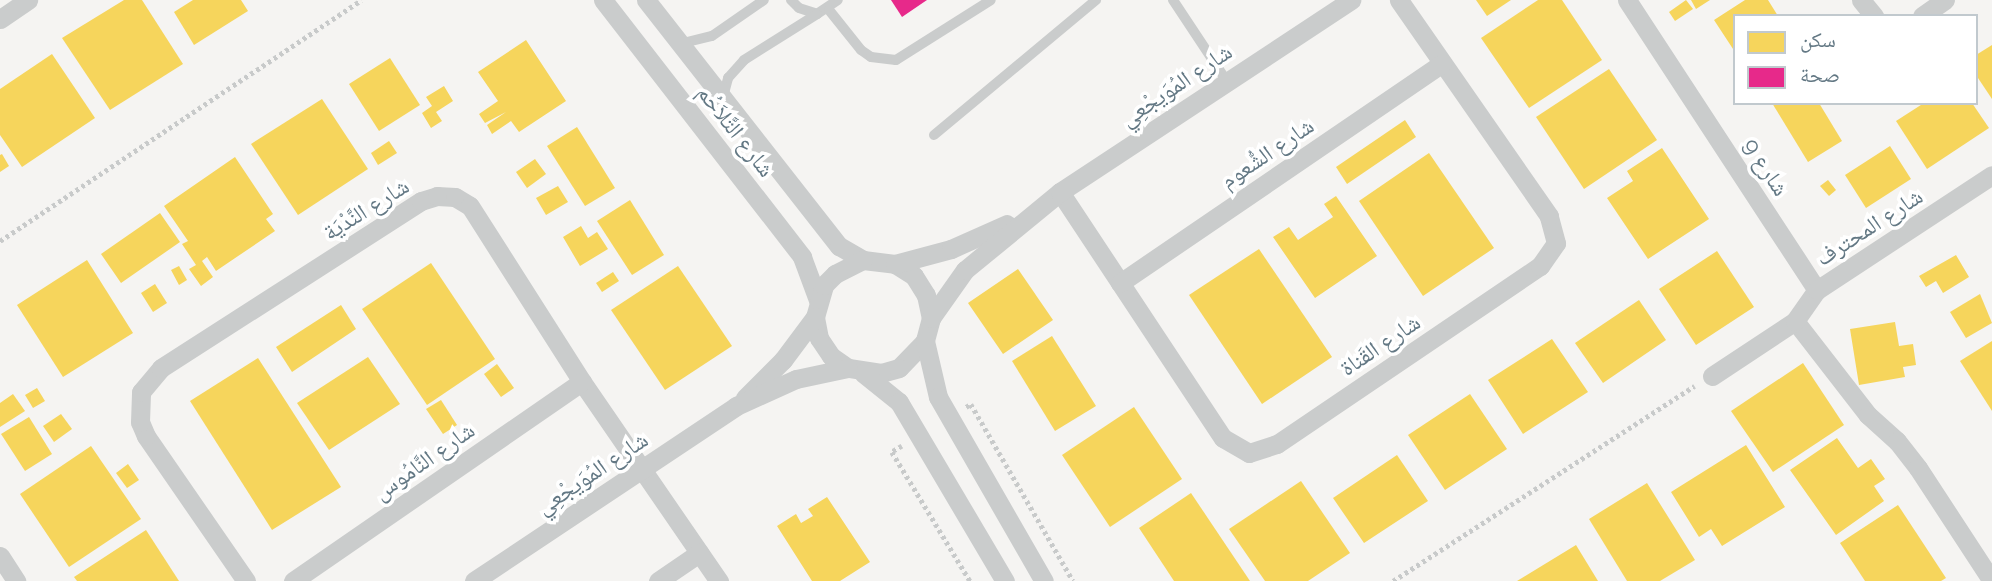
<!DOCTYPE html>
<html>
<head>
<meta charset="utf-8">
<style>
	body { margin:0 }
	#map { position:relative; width:1992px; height:581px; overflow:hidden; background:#f5f4f2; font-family:Raleway,"Noto Naskh Arabic",sans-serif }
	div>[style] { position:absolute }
	.homes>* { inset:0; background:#f6d55c }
	.health>* { inset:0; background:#e7298a }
	.path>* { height:4.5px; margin-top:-2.25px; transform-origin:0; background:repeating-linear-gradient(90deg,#c8caca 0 3.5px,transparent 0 7px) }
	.lane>* { height:10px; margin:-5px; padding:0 5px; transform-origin:5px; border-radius:5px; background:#cacccc }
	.street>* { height:19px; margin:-9.5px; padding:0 9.5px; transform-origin:9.5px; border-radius:9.5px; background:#cacccc }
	span { translate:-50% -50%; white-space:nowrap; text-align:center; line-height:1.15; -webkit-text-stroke:7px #fff; paint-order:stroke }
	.street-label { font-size:23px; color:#637884 }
	.legend { position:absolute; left:1733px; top:14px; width:245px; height:91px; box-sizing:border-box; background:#fff; border:2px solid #c1c9ce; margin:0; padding:9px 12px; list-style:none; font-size:21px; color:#637884 }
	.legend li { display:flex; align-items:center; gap:14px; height:35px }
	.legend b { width:35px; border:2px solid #c1c9ce }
</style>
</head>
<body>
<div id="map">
	<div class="homes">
		<div style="clip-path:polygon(124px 0,142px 0,183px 64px,110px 110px,62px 38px)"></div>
		<div style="clip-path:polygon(193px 0,241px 0,248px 11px,194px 45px,174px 12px)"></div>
		<div style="clip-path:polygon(1476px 0,1511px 0,1487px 16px)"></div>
		<div style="clip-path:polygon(1538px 0,1562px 0,1602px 60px,1529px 108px,1481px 38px)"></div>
		<div style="clip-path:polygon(1686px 0,1693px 9px,1675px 21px,1669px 12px)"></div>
		<div style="clip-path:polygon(1691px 0,1710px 0,1696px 9px)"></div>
		<div style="clip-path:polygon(1745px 0,1768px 0,1778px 16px,1735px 16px,1735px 52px,1714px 20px)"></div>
		<div style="clip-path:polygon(526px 40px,566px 101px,519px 132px,511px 121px,492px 134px,487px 125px,506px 112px,485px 123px,479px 114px,498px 101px,478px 72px)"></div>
		<div style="clip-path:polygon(1992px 45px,1992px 99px,1976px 75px,1976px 55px)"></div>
		<div style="clip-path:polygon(52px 54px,95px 118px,22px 167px,0 135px,0 89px)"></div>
		<div style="clip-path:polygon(390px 58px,420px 105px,379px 131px,349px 84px)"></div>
		<div style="clip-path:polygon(1609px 69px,1657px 140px,1584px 189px,1536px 117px)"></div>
		<div style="clip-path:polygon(444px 86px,453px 101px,436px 112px,442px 121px,431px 128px,422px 113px,432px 106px,426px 97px)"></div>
		<div style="clip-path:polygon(322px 99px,368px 169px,298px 215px,251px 144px)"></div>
		<div style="clip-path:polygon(1772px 103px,1819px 103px,1842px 141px,1808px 162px)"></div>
		<div style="clip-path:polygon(1924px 103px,1972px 103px,1989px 128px,1927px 169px,1896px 121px)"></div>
		<div style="clip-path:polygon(1405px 120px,1416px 137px,1347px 184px,1336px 167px)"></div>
		<div style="clip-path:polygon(577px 127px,615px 188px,585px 206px,547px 146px)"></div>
		<div style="clip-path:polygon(389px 141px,397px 153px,378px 165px,371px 153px)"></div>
		<div style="clip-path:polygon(1890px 146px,1911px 179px,1866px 208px,1845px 175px)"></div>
		<div style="clip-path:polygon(1662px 148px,1709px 219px,1648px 259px,1607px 198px,1633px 181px,1627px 171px)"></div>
		<div style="clip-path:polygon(1429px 153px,1494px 248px,1423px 296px,1359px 201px)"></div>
		<div style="clip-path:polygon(2px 154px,9px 166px,0 172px,0 155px)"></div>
		<div style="clip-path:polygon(235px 157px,273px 214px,266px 219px,275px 231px,216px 271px,207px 257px,202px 261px,213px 277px,201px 286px,189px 269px,196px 265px,182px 244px,188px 241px,164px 206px)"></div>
		<div style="clip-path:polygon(535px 159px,546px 174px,527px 188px,516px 172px)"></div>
		<div style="clip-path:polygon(1828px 180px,1836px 190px,1829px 196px,1820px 186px)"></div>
		<div style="clip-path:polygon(558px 186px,568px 202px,546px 215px,536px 198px)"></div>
		<div style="clip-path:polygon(1336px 196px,1377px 256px,1315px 298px,1273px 237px,1289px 227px,1298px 240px,1333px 217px,1324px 204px)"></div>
		<div style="clip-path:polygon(630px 200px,664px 255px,632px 275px,597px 221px)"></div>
		<div style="clip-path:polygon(160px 213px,180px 242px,121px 283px,101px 254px)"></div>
		<div style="clip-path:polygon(581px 226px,588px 238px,597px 232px,608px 249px,580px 266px,563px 237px)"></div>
		<div style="clip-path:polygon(1259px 249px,1332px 357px,1262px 404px,1189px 295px)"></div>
		<div style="clip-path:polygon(1717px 251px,1754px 307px,1696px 345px,1659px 289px)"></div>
		<div style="clip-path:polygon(1956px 255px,1969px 277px,1943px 293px,1936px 281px,1926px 287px,1919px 276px)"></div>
		<div style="clip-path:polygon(87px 260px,133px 333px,63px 377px,17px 305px)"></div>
		<div style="clip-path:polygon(431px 263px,495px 359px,427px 405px,362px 309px)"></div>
		<div style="clip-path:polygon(179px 266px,187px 280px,179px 285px,171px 270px)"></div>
		<div style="clip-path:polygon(678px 266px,732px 346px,665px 390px,611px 310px)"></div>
		<div style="clip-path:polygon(1018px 269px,1053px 320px,1003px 354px,968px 303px)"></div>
		<div style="clip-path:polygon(613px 272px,619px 281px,602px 292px,596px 283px)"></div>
		<div style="clip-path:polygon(155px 284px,167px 303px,153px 312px,141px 293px)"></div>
		<div style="clip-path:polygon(1980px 294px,1992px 323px,1966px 338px,1950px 312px)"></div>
		<div style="clip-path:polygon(1639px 300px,1666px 340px,1603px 383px,1575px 343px)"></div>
		<div style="clip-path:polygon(341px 305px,356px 329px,292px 372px,276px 347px)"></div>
		<div style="clip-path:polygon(1895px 322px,1899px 346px,1913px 344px,1916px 365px,1903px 367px,1905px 377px,1859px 385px,1850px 329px)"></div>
		<div style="clip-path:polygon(1052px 336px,1096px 406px,1055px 431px,1012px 361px)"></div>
		<div style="clip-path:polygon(1552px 339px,1588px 392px,1523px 434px,1488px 380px)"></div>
		<div style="clip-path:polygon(1992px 341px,1992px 411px,1960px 361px)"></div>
		<div style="clip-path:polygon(368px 357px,400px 404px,329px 450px,297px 403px)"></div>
		<div style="clip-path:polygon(258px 358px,341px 487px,272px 530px,190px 401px)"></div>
		<div style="clip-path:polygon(1803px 363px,1844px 425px,1773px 472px,1731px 411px)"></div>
		<div style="clip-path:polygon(497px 364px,514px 388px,501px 397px,484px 374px)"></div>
		<div style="clip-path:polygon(37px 388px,45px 401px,33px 408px,25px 395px)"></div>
		<div style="clip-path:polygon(13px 394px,25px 411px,0 427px,0 403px)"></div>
		<div style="clip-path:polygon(1470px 394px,1507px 449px,1445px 490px,1408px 435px)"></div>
		<div style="clip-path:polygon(441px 400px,457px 425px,443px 434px,426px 409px)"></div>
		<div style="clip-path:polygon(1134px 407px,1182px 479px,1110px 527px,1062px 455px)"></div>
		<div style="clip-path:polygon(61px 414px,72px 429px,54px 442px,43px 426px)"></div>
		<div style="clip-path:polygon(29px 417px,52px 454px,25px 471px,1px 434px)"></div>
		<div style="clip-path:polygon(1837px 438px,1858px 468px,1871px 459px,1885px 479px,1874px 486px,1884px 501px,1836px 535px,1790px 470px)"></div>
		<div style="clip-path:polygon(1746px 445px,1785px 507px,1722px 546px,1711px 529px,1699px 537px,1671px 492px)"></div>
		<div style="clip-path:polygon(91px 446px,141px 519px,69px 567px,20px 494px)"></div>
		<div style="clip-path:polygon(1397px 455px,1428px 501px,1364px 543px,1333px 498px)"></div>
		<div style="clip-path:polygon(128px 464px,139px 480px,127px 488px,116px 473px)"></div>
		<div style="clip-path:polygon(1301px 481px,1350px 553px,1308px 581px,1265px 581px,1229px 529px)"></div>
		<div style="clip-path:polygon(1647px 483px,1695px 560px,1660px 581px,1627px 581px,1589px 519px)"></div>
		<div style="clip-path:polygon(1191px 493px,1250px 581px,1174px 581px,1139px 528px)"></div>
		<div style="clip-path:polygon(827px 497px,870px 562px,840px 581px,812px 581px,777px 526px,796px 514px,801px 523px,813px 516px,808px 509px)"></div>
		<div style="clip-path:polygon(1898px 505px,1946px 578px,1941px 581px,1865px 581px,1840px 543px)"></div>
		<div style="clip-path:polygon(146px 530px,179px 581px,77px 581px,74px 577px)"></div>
		<div style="clip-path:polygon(1576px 545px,1598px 581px,1517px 581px)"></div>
	</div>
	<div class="health">
		<div style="clip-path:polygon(891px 0,927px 0,902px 17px)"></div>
	</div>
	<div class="path">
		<div style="left:0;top:241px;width:434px;rotate:-33.7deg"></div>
		<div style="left:966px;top:407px;width:6px;rotate:-31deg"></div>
		<div style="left:971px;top:404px;width:204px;rotate:60deg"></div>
		<div style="left:902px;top:446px;width:12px;rotate:149deg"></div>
		<div style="left:892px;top:452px;width:151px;rotate:58.8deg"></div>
		<div style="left:1393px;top:581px;width:359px;rotate:-32.9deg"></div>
	</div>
	<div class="lane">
		<div style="left:791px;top:0;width:11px;rotate:45deg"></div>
		<div style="left:799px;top:8px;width:19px;rotate:18deg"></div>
		<div style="left:817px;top:14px;width:25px;rotate:-34deg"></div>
		<div style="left:1173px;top:0;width:96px;rotate:56.5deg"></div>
		<div style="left:829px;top:10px;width:51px;rotate:51.3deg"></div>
		<div style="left:861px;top:50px;width:12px;rotate:35deg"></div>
		<div style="left:871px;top:57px;width:25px;rotate:7deg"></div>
		<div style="left:896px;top:60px;width:112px;rotate:-32.3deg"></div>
		<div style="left:679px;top:44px;width:34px;rotate:-14deg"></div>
		<div style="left:712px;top:36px;width:63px;rotate:-34.7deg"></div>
		<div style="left:723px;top:97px;width:20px;rotate:-75deg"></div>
		<div style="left:728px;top:78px;width:24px;rotate:-48deg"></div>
		<div style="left:744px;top:60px;width:86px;rotate:-32.2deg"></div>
		<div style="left:934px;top:135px;width:211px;rotate:-39.8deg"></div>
	</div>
	<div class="street">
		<div style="left:603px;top:0;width:325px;rotate:52.2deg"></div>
		<div style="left:802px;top:257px;width:46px;rotate:69.6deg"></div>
		<div style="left:646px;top:0;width:313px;rotate:51.9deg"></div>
		<div style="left:839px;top:246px;width:28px;rotate:30deg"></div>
		<div style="left:863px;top:260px;width:32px;rotate:7deg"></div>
		<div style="left:895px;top:264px;width:22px;rotate:32deg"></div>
		<div style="left:914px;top:276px;width:22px;rotate:58deg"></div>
		<div style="left:926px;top:295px;width:24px;rotate:78deg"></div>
		<div style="left:931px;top:318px;width:24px;rotate:105deg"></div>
		<div style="left:925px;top:341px;width:37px;rotate:134deg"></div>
		<div style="left:899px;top:368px;width:19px;rotate:164deg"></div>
		<div style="left:881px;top:373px;width:33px;rotate:-171deg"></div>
		<div style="left:848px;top:368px;width:21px;rotate:-145deg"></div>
		<div style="left:831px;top:356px;width:22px;rotate:-124deg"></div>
		<div style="left:819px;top:338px;width:21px;rotate:-101deg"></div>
		<div style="left:815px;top:317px;width:33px;rotate:-74deg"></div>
		<div style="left:824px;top:285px;width:16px;rotate:-45deg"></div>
		<div style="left:835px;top:274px;width:31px;rotate:-27deg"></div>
		<div style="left:1627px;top:0;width:347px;rotate:56.8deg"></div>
		<div style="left:1861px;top:0;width:21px;rotate:51deg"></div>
		<div style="left:1922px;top:16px;width:28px;rotate:-35deg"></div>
		<div style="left:0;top:19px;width:34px;rotate:-34deg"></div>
		<div style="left:1060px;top:192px;width:295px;rotate:56.5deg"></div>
		<div style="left:1223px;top:438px;width:30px;rotate:30deg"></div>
		<div style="left:1249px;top:453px;width:29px;rotate:-18deg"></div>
		<div style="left:1277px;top:444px;width:318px;rotate:-34.1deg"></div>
		<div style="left:1540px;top:266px;width:28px;rotate:-55deg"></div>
		<div style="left:1556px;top:243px;width:28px;rotate:-105deg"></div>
		<div style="left:1549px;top:216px;width:263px;rotate:-124.8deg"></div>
		<div style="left:895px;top:264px;width:58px;rotate:-15deg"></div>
		<div style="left:951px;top:249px;width:61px;rotate:-24.1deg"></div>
		<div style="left:1120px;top:283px;width:390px;rotate:-34.3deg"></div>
		<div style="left:931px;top:318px;width:59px;rotate:-54.7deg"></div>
		<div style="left:965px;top:270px;width:123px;rotate:-39.4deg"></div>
		<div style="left:1060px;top:192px;width:349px;rotate:-33.4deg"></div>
		<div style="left:1795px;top:321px;width:119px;rotate:52.2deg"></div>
		<div style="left:1868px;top:415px;width:39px;rotate:42deg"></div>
		<div style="left:1897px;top:441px;width:34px;rotate:52deg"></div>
		<div style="left:1918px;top:468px;width:135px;rotate:56.8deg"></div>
		<div style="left:925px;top:341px;width:57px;rotate:76.9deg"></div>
		<div style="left:938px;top:397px;width:212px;rotate:60.1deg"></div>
		<div style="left:863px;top:373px;width:46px;rotate:38.9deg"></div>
		<div style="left:899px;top:402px;width:208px;rotate:59.4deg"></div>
		<div style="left:1712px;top:376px;width:100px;rotate:-33.5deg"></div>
		<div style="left:1795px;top:321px;width:38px;rotate:-55deg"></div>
		<div style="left:1817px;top:290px;width:209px;rotate:-33.3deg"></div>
		<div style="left:745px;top:398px;width:54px;rotate:-45deg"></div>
		<div style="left:783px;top:360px;width:54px;rotate:-53.3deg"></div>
		<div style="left:0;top:556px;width:30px;rotate:57deg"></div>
		<div style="left:246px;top:581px;width:176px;rotate:-124.6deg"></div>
		<div style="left:146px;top:436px;width:15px;rotate:-113deg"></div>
		<div style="left:140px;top:422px;width:30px;rotate:-88deg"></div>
		<div style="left:141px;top:392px;width:31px;rotate:-50deg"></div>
		<div style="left:161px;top:368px;width:309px;rotate:-32.7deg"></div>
		<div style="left:421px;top:201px;width:17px;rotate:-17deg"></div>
		<div style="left:437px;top:196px;width:18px;rotate:3deg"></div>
		<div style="left:455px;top:197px;width:17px;rotate:31deg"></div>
		<div style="left:470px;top:206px;width:209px;rotate:57.5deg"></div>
		<div style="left:582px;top:382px;width:242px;rotate:55.5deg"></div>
		<div style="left:293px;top:581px;width:351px;rotate:-34.6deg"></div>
		<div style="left:474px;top:581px;width:315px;rotate:-33.7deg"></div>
		<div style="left:736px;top:406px;width:66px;rotate:-24.2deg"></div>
		<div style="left:796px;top:379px;width:53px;rotate:-11.9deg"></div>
		<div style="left:658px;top:581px;width:50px;rotate:-34.3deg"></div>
	</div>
	<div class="street-label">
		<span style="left:1176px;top:85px;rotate:-34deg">شارع المُوَيجْعِي</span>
		<span style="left:736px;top:131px;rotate:52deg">شارع التَّلاَحُم</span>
		<span style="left:1267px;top:153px;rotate:-34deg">شارع الشُّعوم</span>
		<span style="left:1766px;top:167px;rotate:57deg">شارع 9</span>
		<span style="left:366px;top:209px;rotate:-32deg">شارع النَّدْيَة</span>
		<span style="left:1869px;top:227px;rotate:-33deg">شارع المحترف</span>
		<span style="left:1380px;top:345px;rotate:-34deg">شارع القَناة</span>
		<span style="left:424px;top:461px;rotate:-35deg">شارع النَّامُوس</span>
		<span style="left:592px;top:473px;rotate:-34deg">شارع المُوَيجْعِي</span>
	</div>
	<ul class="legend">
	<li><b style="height:19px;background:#f6d55c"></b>سكن</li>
	<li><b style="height:19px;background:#e7298a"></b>صحة</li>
	</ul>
</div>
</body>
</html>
